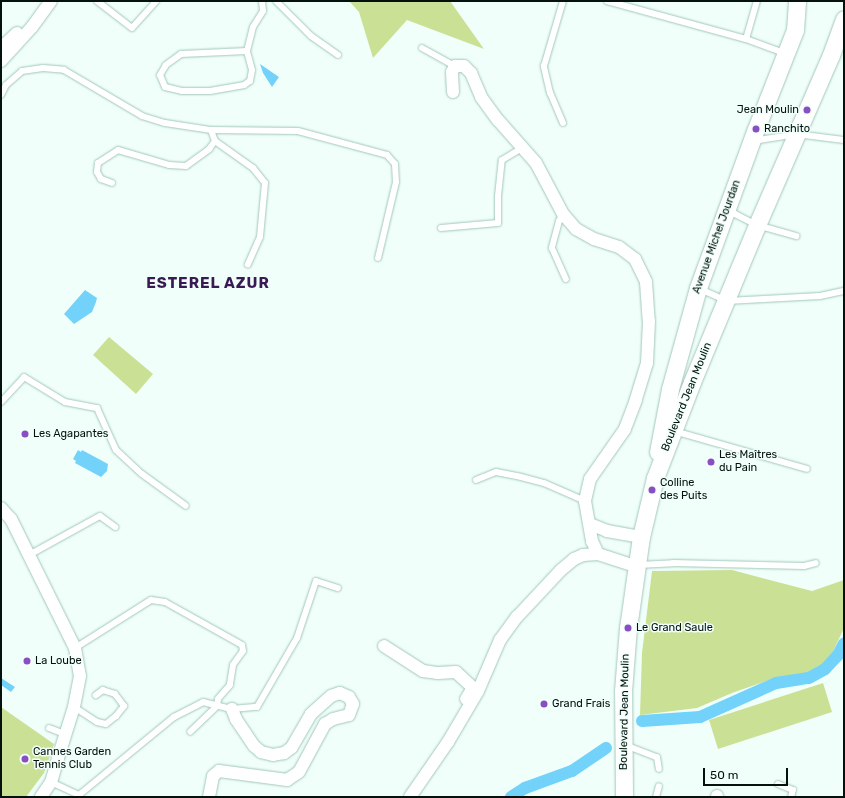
<!DOCTYPE html>
<html>
<head>
<meta charset="utf-8">
<style>
	body { margin:0 }
	#map { position:relative; width:845px; height:798px; overflow:hidden; background:#f0fffa; font-family:Rubik,sans-serif }
	div>[style] { position:absolute }
	.green>* { inset:0; background:#cae195 }
	.water>* { inset:0; background:#73d2fa }
	.canal>* { height:12px; margin:-6px; padding:0 6px; transform-origin:6px; border-radius:6px; background:#73d2fa }
	.roads { filter:drop-shadow(0 0 1px #a2c7bc) drop-shadow(0 0 1px #a2c7bc) }
	.lane>* { height:6px; margin:-3px; padding:0 3px; transform-origin:3px; border-radius:3px; background:#fff }
	.street>* { height:12px; margin:-6px; padding:0 6px; transform-origin:6px; border-radius:6px; background:#fff }
	.secondary>* { height:17px; margin:-8.5px; padding:0 8.5px; transform-origin:8.5px; border-radius:8.5px; background:#fff }
	.dots>* { width:11px; height:11px; translate:-50% -50%; box-sizing:border-box; border:2px solid #f0fffa; border-radius:50% }
	span { translate:-50% -50%; white-space:nowrap; text-align:center; line-height:1.15; -webkit-text-stroke:3px #f0fffa; paint-order:stroke }
	.poi-label { font-size:11px; color:#04110d }
	.right { translate:-100% -50%; text-align:right }
	.left { translate:0 -50%; text-align:left }
	.street-label { font-size:11px; color:#04110d }
	.district-label { font-size:15px; color:#391b53; font-weight:700; letter-spacing:1px }
	.frame { position:absolute; inset:0; border:2px solid #04110d; pointer-events:none }
	.scale { position:absolute; left:703px; top:768px; width:85px; height:18px; box-sizing:border-box; border:2px solid #04110d; border-top:0; padding-left:5px; font-size:12px; line-height:14px; white-space:nowrap; color:#04110d; -webkit-text-stroke:3px #f0fffa; paint-order:stroke }
</style>
</head>
<body>
<div id="map">
	<div class="green">
		<div style="clip-path:polygon(349px 1px,450px 1px,484px 49px,407px 20px,373px 58px,359px 12px)"></div>
		<div style="clip-path:polygon(109px 337px,153px 374px,136px 394px,93px 355px)"></div>
		<div style="clip-path:polygon(732px 570px,812px 591px,844px 580px,844px 628px,829px 660px,821px 669px,806px 674px,775px 678px,732px 693px,697px 708px,640px 715px,642px 653px,652px 571px)"></div>
		<div style="clip-path:polygon(823px 683px,832px 712px,718px 749px,709px 720px)"></div>
		<div style="clip-path:polygon(1px 707px,54px 744px,44px 773px,26px 797px,1px 797px)"></div>
	</div>
	<div class="water">
		<div style="clip-path:polygon(260px 64px,279px 77px,272px 87px,263px 73px)"></div>
		<div style="clip-path:polygon(85px 290px,97px 298px,96px 302px,92px 312px,74px 324px,64px 314px)"></div>
		<div style="clip-path:polygon(78px 450px,81px 452px,82px 450px,108px 464px,107px 471px,101px 477px,75px 463px,76px 461px,73px 459px)"></div>
		<div style="clip-path:polygon(1px 678px,15px 687px,11px 692px,1px 685px)"></div>
	</div>
	<div class="canal">
		<div style="left:642px;top:721px;width:58px;rotate:-3.9deg"></div>
		<div style="left:700px;top:717px;width:83px;rotate:-24.1deg"></div>
		<div style="left:776px;top:683px;width:33px;rotate:-9deg"></div>
		<div style="left:809px;top:678px;width:18px;rotate:-29deg"></div>
		<div style="left:825px;top:669px;width:19px;rotate:-47deg"></div>
		<div style="left:838px;top:655px;width:13px;rotate:-63deg"></div>
		<div style="left:511px;top:797px;width:17px;rotate:-33deg"></div>
		<div style="left:525px;top:788px;width:50px;rotate:-19.9deg"></div>
		<div style="left:572px;top:771px;width:41px;rotate:-34.1deg"></div>
	</div>
	<div class="roads">
		<div class="lane">
			<div style="left:97px;top:1px;width:44px;rotate:37.6deg"></div>
			<div style="left:132px;top:28px;width:36px;rotate:-48deg"></div>
			<div style="left:276px;top:1px;width:49px;rotate:45deg"></div>
			<div style="left:311px;top:36px;width:33px;rotate:35deg"></div>
			<div style="left:607px;top:1px;width:144px;rotate:15.3deg"></div>
			<div style="left:746px;top:39px;width:40px;rotate:20.2deg"></div>
			<div style="left:746px;top:39px;width:40px;rotate:-74deg"></div>
			<div style="left:422px;top:48px;width:38px;rotate:29deg"></div>
			<div style="left:247px;top:51px;width:66px;rotate:177.4deg"></div>
			<div style="left:181px;top:54px;width:19px;rotate:144deg"></div>
			<div style="left:166px;top:65px;width:12px;rotate:121deg"></div>
			<div style="left:160px;top:75px;width:13px;rotate:67deg"></div>
			<div style="left:165px;top:87px;width:17px;rotate:13deg"></div>
			<div style="left:182px;top:91px;width:28px"></div>
			<div style="left:210px;top:91px;width:35px;rotate:-10deg"></div>
			<div style="left:244px;top:85px;width:7px;rotate:-34deg"></div>
			<div style="left:250px;top:81px;width:11px;rotate:-80deg"></div>
			<div style="left:252px;top:70px;width:20px;rotate:-105deg"></div>
			<div style="left:247px;top:51px;width:25px;rotate:-76deg"></div>
			<div style="left:253px;top:27px;width:19px;rotate:-58deg"></div>
			<div style="left:263px;top:11px;width:10px;rotate:-96deg"></div>
			<div style="left:1px;top:95px;width:11px;rotate:-63deg"></div>
			<div style="left:6px;top:85px;width:21px;rotate:-41deg"></div>
			<div style="left:22px;top:71px;width:21px;rotate:-8deg"></div>
			<div style="left:43px;top:68px;width:21px;rotate:5deg"></div>
			<div style="left:64px;top:70px;width:91px;rotate:30.5deg"></div>
			<div style="left:142px;top:116px;width:24px;rotate:17deg"></div>
			<div style="left:165px;top:123px;width:47px;rotate:8.7deg"></div>
			<div style="left:211px;top:130px;width:87px;rotate:0.7deg"></div>
			<div style="left:298px;top:131px;width:92px;rotate:15.1deg"></div>
			<div style="left:387px;top:155px;width:12px;rotate:48deg"></div>
			<div style="left:395px;top:164px;width:18px;rotate:87deg"></div>
			<div style="left:396px;top:182px;width:78px;rotate:103.3deg"></div>
			<div style="left:563px;top:123px;width:33px;rotate:-113deg"></div>
			<div style="left:550px;top:93px;width:28px;rotate:-103deg"></div>
			<div style="left:544px;top:66px;width:68px;rotate:-73.7deg"></div>
			<div style="left:211px;top:130px;width:12px;rotate:70deg"></div>
			<div style="left:215px;top:141px;width:47px;rotate:35.4deg"></div>
			<div style="left:253px;top:168px;width:19px;rotate:51deg"></div>
			<div style="left:265px;top:183px;width:54px;rotate:95.3deg"></div>
			<div style="left:260px;top:237px;width:30px;rotate:114deg"></div>
			<div style="left:754px;top:144px;width:6px;rotate:-39deg"></div>
			<div style="left:759px;top:140px;width:37px;rotate:-9deg"></div>
			<div style="left:796px;top:134px;width:48px;rotate:7.1deg"></div>
			<div style="left:112px;top:183px;width:12px;rotate:-160deg"></div>
			<div style="left:101px;top:179px;width:8px;rotate:-120deg"></div>
			<div style="left:97px;top:172px;width:9px;rotate:-84deg"></div>
			<div style="left:98px;top:163px;width:24px;rotate:-33deg"></div>
			<div style="left:118px;top:150px;width:53px;rotate:16.4deg"></div>
			<div style="left:169px;top:165px;width:17px;rotate:3deg"></div>
			<div style="left:186px;top:166px;width:29px;rotate:-36deg"></div>
			<div style="left:209px;top:149px;width:10px;rotate:-53deg"></div>
			<div style="left:730px;top:208px;width:8px;rotate:50deg"></div>
			<div style="left:735px;top:214px;width:25px;rotate:27deg"></div>
			<div style="left:757px;top:225px;width:41px;rotate:15.8deg"></div>
			<div style="left:563px;top:214px;width:8px;rotate:120deg"></div>
			<div style="left:559px;top:221px;width:28px;rotate:105deg"></div>
			<div style="left:552px;top:248px;width:34px;rotate:66deg"></div>
			<div style="left:441px;top:228px;width:57px;rotate:-5deg"></div>
			<div style="left:498px;top:223px;width:27px;rotate:-90deg"></div>
			<div style="left:498px;top:196px;width:36px;rotate:-84deg"></div>
			<div style="left:502px;top:160px;width:23px;rotate:-31deg"></div>
			<div style="left:700px;top:289px;width:30px;rotate:24deg"></div>
			<div style="left:727px;top:301px;width:93px;rotate:-3.1deg"></div>
			<div style="left:820px;top:296px;width:25px;rotate:-12deg"></div>
			<div style="left:1px;top:402px;width:34px;rotate:-47deg"></div>
			<div style="left:24px;top:377px;width:48px;rotate:31.4deg"></div>
			<div style="left:65px;top:402px;width:33px;rotate:11deg"></div>
			<div style="left:97px;top:408px;width:46px;rotate:65.7deg"></div>
			<div style="left:116px;top:450px;width:35px;rotate:43deg"></div>
			<div style="left:142px;top:474px;width:54px;rotate:36deg"></div>
			<div style="left:674px;top:431px;width:138px;rotate:15.9deg"></div>
			<div style="left:476px;top:480px;width:22px;rotate:-22deg"></div>
			<div style="left:496px;top:472px;width:25px;rotate:11deg"></div>
			<div style="left:521px;top:477px;width:24px;rotate:15deg"></div>
			<div style="left:544px;top:483px;width:45px;rotate:23.7deg"></div>
			<div style="left:29px;top:555px;width:81px;rotate:-28.8deg"></div>
			<div style="left:100px;top:516px;width:19px;rotate:36deg"></div>
			<div style="left:638px;top:565px;width:35px;rotate:-3deg"></div>
			<div style="left:673px;top:563px;width:131px;rotate:1.3deg"></div>
			<div style="left:804px;top:566px;width:12px;rotate:-14deg"></div>
			<div style="left:75px;top:648px;width:90px;rotate:-32.3deg"></div>
			<div style="left:151px;top:600px;width:14px;rotate:8deg"></div>
			<div style="left:165px;top:602px;width:88px;rotate:29.2deg"></div>
			<div style="left:242px;top:645px;width:6px;rotate:81deg"></div>
			<div style="left:243px;top:651px;width:17px;rotate:126deg"></div>
			<div style="left:233px;top:665px;width:20px;rotate:99deg"></div>
			<div style="left:230px;top:685px;width:18px;rotate:131deg"></div>
			<div style="left:218px;top:699px;width:7px;rotate:98deg"></div>
			<div style="left:217px;top:706px;width:37px;rotate:136deg"></div>
			<div style="left:74px;top:707px;width:27px;rotate:33deg"></div>
			<div style="left:97px;top:722px;width:9px;rotate:13deg"></div>
			<div style="left:106px;top:724px;width:13px;rotate:-39deg"></div>
			<div style="left:116px;top:716px;width:13px;rotate:-51deg"></div>
			<div style="left:124px;top:706px;width:15px;rotate:-127deg"></div>
			<div style="left:115px;top:694px;width:13px;rotate:-162deg"></div>
			<div style="left:103px;top:690px;width:9px;rotate:144deg"></div>
			<div style="left:49px;top:728px;width:17px;rotate:21deg"></div>
			<div style="left:625px;top:745px;width:34px;rotate:21deg"></div>
			<div style="left:657px;top:757px;width:12px;rotate:81deg"></div>
			<div style="left:51px;top:782px;width:31px;rotate:25deg"></div>
			<div style="left:79px;top:795px;width:123px;rotate:-39.4deg"></div>
			<div style="left:174px;top:717px;width:33px;rotate:-27deg"></div>
			<div style="left:203px;top:702px;width:30px;rotate:14deg"></div>
			<div style="left:232px;top:709px;width:25px;rotate:-5deg"></div>
			<div style="left:257px;top:707px;width:80px;rotate:-59.9deg"></div>
			<div style="left:297px;top:638px;width:60px;rotate:-71.6deg"></div>
			<div style="left:316px;top:581px;width:23px;rotate:18deg"></div>
			<div style="left:778px;top:784px;width:16px;rotate:22deg"></div>
			<div style="left:793px;top:790px;width:7px;rotate:106deg"></div>
			<div style="left:656px;top:797px;width:11px;rotate:-75deg"></div>
		</div>
		<div class="street">
			<div style="left:1px;top:48px;width:22px;rotate:-43deg"></div>
			<div style="left:1px;top:61px;width:46px;rotate:-47.6deg"></div>
			<div style="left:32px;top:27px;width:32px;rotate:-54deg"></div>
			<div style="left:453px;top:92px;width:20px;rotate:-93deg"></div>
			<div style="left:452px;top:72px;width:7px;rotate:-63deg"></div>
			<div style="left:455px;top:66px;width:9px"></div>
			<div style="left:464px;top:66px;width:10px;rotate:45deg"></div>
			<div style="left:471px;top:73px;width:26px;rotate:67deg"></div>
			<div style="left:481px;top:97px;width:29px;rotate:54deg"></div>
			<div style="left:498px;top:120px;width:57px;rotate:48.5deg"></div>
			<div style="left:536px;top:163px;width:58px;rotate:62.1deg"></div>
			<div style="left:563px;top:214px;width:20px;rotate:49deg"></div>
			<div style="left:576px;top:229px;width:21px;rotate:29deg"></div>
			<div style="left:594px;top:239px;width:26px;rotate:18deg"></div>
			<div style="left:619px;top:247px;width:20px;rotate:37deg"></div>
			<div style="left:635px;top:259px;width:25px;rotate:64deg"></div>
			<div style="left:646px;top:282px;width:39px;rotate:86deg"></div>
			<div style="left:649px;top:321px;width:42px;rotate:92.7deg"></div>
			<div style="left:647px;top:363px;width:39px;rotate:107deg"></div>
			<div style="left:636px;top:400px;width:31px;rotate:111deg"></div>
			<div style="left:625px;top:429px;width:61px;rotate:125deg"></div>
			<div style="left:590px;top:479px;width:23px;rotate:103deg"></div>
			<div style="left:585px;top:501px;width:41px;rotate:80.1deg"></div>
			<div style="left:592px;top:541px;width:14px;rotate:65deg"></div>
			<div style="left:1px;top:508px;width:15px;rotate:48deg"></div>
			<div style="left:11px;top:519px;width:144px;rotate:63.6deg"></div>
			<div style="left:75px;top:648px;width:28px;rotate:80deg"></div>
			<div style="left:80px;top:676px;width:32px;rotate:101deg"></div>
			<div style="left:74px;top:707px;width:53px;rotate:107.4deg"></div>
			<div style="left:58px;top:758px;width:25px;rotate:106deg"></div>
			<div style="left:51px;top:782px;width:18px;rotate:124deg"></div>
			<div style="left:590px;top:524px;width:18px;rotate:22deg"></div>
			<div style="left:607px;top:531px;width:35px;rotate:10deg"></div>
			<div style="left:384px;top:646px;width:46px;rotate:32.7deg"></div>
			<div style="left:423px;top:671px;width:15px;rotate:8deg"></div>
			<div style="left:438px;top:673px;width:18px;rotate:-3deg"></div>
			<div style="left:456px;top:672px;width:23px;rotate:43deg"></div>
			<div style="left:473px;top:688px;width:13px;rotate:122deg"></div>
			<div style="left:717px;top:796px;width:1px;rotate:90deg"></div>
			<div style="left:209px;top:797px;width:21px;rotate:-79deg"></div>
			<div style="left:213px;top:776px;width:8px;rotate:-40deg"></div>
			<div style="left:219px;top:771px;width:69px;rotate:7.5deg"></div>
			<div style="left:287px;top:780px;width:14px;rotate:-34deg"></div>
			<div style="left:299px;top:772px;width:55px;rotate:-61.6deg"></div>
			<div style="left:325px;top:724px;width:9px;rotate:-32deg"></div>
			<div style="left:333px;top:719px;width:16px;rotate:-14deg"></div>
			<div style="left:349px;top:715px;width:12px;rotate:-70deg"></div>
			<div style="left:353px;top:704px;width:8px;rotate:-120deg"></div>
			<div style="left:349px;top:697px;width:10px;rotate:-156deg"></div>
			<div style="left:340px;top:693px;width:9px;rotate:162deg"></div>
			<div style="left:331px;top:696px;width:27px;rotate:138deg"></div>
			<div style="left:311px;top:714px;width:39px;rotate:120deg"></div>
			<div style="left:291px;top:748px;width:9px;rotate:144deg"></div>
			<div style="left:284px;top:753px;width:11px;rotate:170deg"></div>
			<div style="left:273px;top:755px;width:12px;rotate:-166deg"></div>
			<div style="left:261px;top:752px;width:9px;rotate:-139deg"></div>
			<div style="left:254px;top:746px;width:32px;rotate:-124deg"></div>
			<div style="left:236px;top:719px;width:11px;rotate:-112deg"></div>
			<div style="left:410px;top:797px;width:67px;rotate:-55.4deg"></div>
			<div style="left:448px;top:742px;width:59px;rotate:-59.5deg"></div>
			<div style="left:478px;top:691px;width:56px;rotate:-66.7deg"></div>
			<div style="left:500px;top:640px;width:29px;rotate:-54deg"></div>
			<div style="left:517px;top:617px;width:64px;rotate:-46.9deg"></div>
			<div style="left:561px;top:570px;width:17px;rotate:-40deg"></div>
			<div style="left:574px;top:559px;width:10px;rotate:-24deg"></div>
			<div style="left:583px;top:555px;width:15px;rotate:-4deg"></div>
			<div style="left:598px;top:554px;width:40px;rotate:18deg"></div>
		</div>
		<div class="secondary">
			<div style="left:658px;top:452px;width:64px;rotate:-79.2deg"></div>
			<div style="left:670px;top:389px;width:105px;rotate:-74.5deg"></div>
			<div style="left:698px;top:288px;width:169px;rotate:-70deg"></div>
			<div style="left:756px;top:129px;width:106px;rotate:-68.5deg"></div>
			<div style="left:795px;top:30px;width:29px;rotate:-86deg"></div>
			<div style="left:624px;top:797px;width:106px;rotate:-90.5deg"></div>
			<div style="left:623px;top:691px;width:63px;rotate:-85.5deg"></div>
			<div style="left:628px;top:628px;width:92px;rotate:-81.9deg"></div>
			<div style="left:641px;top:537px;width:61px;rotate:-76.7deg"></div>
			<div style="left:655px;top:478px;width:103px;rotate:-68.9deg"></div>
			<div style="left:692px;top:382px;width:170px;rotate:-67.5deg"></div>
			<div style="left:757px;top:225px;width:185px;rotate:-66.5deg"></div>
			<div style="left:831px;top:55px;width:38px;rotate:-70deg"></div>
		</div>
	</div>
	<div class="dots">
		<div style="left:807px;top:110px;background:#8b4dc2"></div>
		<div style="left:756px;top:129px;background:#8b4dc2"></div>
		<div style="left:25px;top:434px;background:#8b4dc2"></div>
		<div style="left:711px;top:462px;background:#8b4dc2"></div>
		<div style="left:652px;top:490px;background:#8b4dc2"></div>
		<div style="left:628px;top:628px;background:#8b4dc2"></div>
		<div style="left:27px;top:661px;background:#8b4dc2"></div>
		<div style="left:544px;top:704px;background:#8b4dc2"></div>
		<div style="left:25px;top:759px;background:#8b4dc2"></div>
	</div>
	<div class="poi-label">
		<span class="right" style="left:799px;top:110px">Jean Moulin</span>
		<span class="left" style="left:764px;top:129px">Ranchito</span>
		<span class="left" style="left:33px;top:434px">Les Agapantes</span>
		<span class="left" style="left:719px;top:462px">Les Maîtres<br>du Pain</span>
		<span class="left" style="left:660px;top:490px">Colline<br>des Puits</span>
		<span class="left" style="left:636px;top:628px">Le Grand Saule</span>
		<span class="left" style="left:35px;top:661px">La Loube</span>
		<span class="left" style="left:552px;top:704px">Grand Frais</span>
		<span class="left" style="left:33px;top:759px">Cannes Garden<br>Tennis Club</span>
	</div>
	<div class="street-label">
		<span style="left:717px;top:237px;rotate:-70deg">Avenue Michel Jourdan</span>
		<span style="left:687px;top:397px;rotate:-68deg">Boulevard Jean Moulin</span>
		<span style="left:625px;top:712px;rotate:-89deg">Boulevard Jean Moulin</span>
	</div>
	<div class="district-label">
		<span style="left:208px;top:284px">ESTEREL AZUR</span>
	</div>
	<div class="frame"></div>
	<div class="scale">50 m</div>
</div>
</body>
</html>
